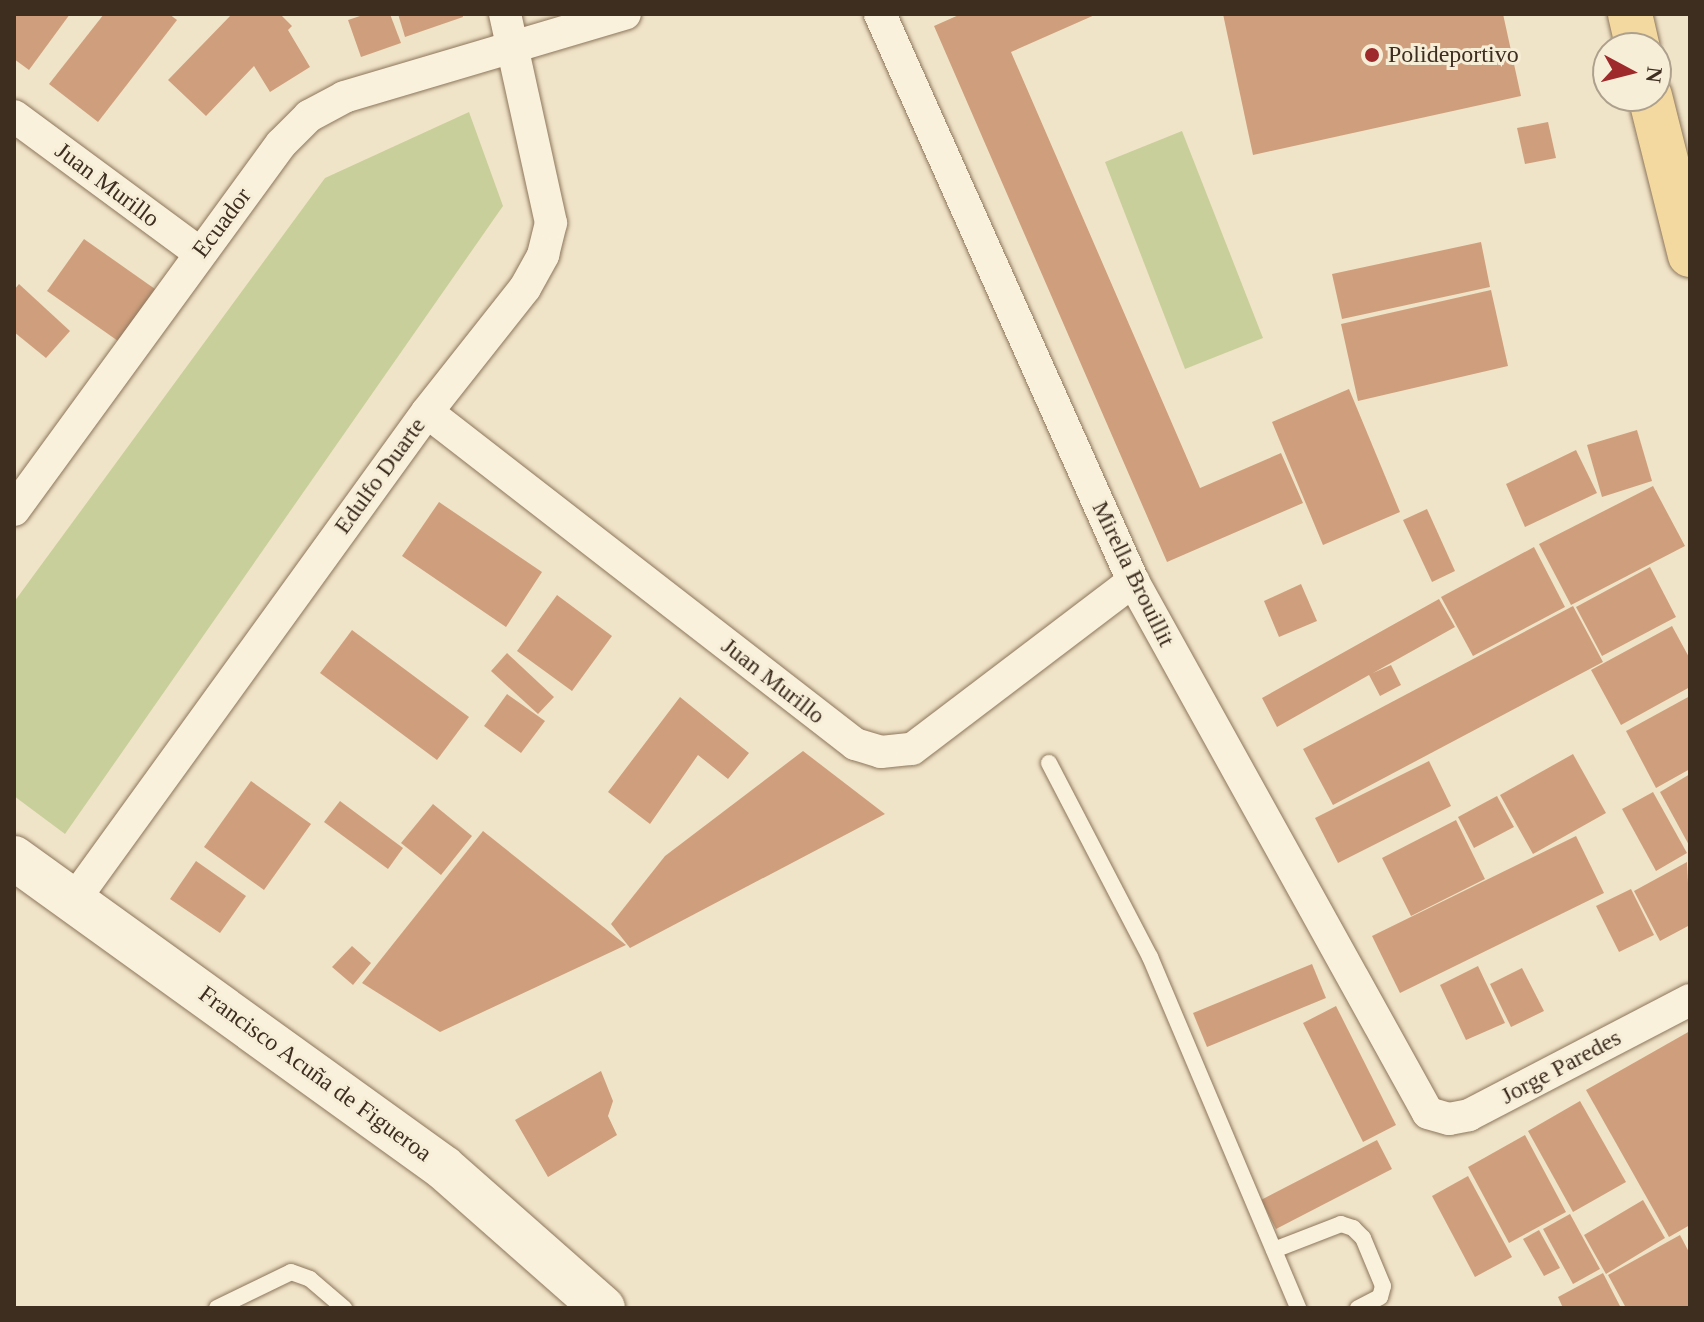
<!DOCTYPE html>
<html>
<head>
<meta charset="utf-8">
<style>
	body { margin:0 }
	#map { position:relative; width:1704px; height:1322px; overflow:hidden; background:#f0e4c8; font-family:Georgia,serif }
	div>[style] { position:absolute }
	.green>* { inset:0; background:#c9cf9b }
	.building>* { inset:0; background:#cf9f7d }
	.roads { filter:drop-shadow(0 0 2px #8d765c) drop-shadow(0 0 2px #8d765c) }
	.lane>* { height:16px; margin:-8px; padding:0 8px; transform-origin:8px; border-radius:8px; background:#faf1dc }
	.street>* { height:32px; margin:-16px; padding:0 16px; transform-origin:16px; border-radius:16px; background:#faf1dc }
	.secondary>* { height:44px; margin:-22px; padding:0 22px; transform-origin:22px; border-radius:22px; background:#faf1dc }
	.primary>* { height:44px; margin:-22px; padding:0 22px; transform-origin:22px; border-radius:22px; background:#f3d9a0 }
	.dots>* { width:22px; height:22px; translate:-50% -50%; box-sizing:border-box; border:4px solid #f7eed8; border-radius:50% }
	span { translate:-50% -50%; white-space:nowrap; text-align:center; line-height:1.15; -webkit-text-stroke:6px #f7eed8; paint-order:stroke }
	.poi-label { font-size:24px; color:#3d2e20 }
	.left { translate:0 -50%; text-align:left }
	.street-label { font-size:24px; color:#3d2e20 }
	.frame { position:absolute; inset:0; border:16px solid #3d2e20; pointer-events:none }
	.north { position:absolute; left:1592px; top:32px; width:80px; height:80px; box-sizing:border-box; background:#f7eed8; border:2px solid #ada18e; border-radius:50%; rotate:97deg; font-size:22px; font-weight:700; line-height:32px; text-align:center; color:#3d2e20 }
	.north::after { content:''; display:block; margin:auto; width:28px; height:36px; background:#9e2a2b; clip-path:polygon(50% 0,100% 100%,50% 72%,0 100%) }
</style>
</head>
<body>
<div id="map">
	<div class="green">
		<div style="clip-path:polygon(469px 112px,503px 206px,65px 834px,14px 796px,14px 602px,325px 178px)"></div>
		<div style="clip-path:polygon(1182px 131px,1263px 338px,1185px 369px,1105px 162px)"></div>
	</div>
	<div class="building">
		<div style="clip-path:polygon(14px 14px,70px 14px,29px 70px,14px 59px)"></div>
		<div style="clip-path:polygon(104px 14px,169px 14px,177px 20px,98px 122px,49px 84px)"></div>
		<div style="clip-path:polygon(232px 14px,280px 14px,292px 26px,288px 30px,310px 67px,270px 92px,254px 66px,206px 116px,168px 80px)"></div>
		<div style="clip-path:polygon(366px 14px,390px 14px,401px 43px,361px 57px,348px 20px)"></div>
		<div style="clip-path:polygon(398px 14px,462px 14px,463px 17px,405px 37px)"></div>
		<div style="clip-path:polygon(961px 14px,1097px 14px,1011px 52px,1200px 488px,1281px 453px,1303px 503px,1167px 562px,934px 26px)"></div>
		<div style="clip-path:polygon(1223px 14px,1503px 14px,1521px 96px,1253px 155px)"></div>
		<div style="clip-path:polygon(1548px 122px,1556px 158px,1525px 164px,1517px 128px)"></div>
		<div style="clip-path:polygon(84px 239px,155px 289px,118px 341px,47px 291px)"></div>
		<div style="clip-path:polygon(1481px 242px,1490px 287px,1342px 319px,1332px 274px)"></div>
		<div style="clip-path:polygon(19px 284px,70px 331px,46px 358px,14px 332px,14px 290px)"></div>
		<div style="clip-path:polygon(1491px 290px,1508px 366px,1358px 401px,1341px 324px)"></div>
		<div style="clip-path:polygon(1349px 389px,1400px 512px,1323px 545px,1272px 422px)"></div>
		<div style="clip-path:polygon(1637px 430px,1652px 481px,1602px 497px,1587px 445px)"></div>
		<div style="clip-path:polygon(1576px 450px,1597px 493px,1525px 527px,1506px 484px)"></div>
		<div style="clip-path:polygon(1653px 486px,1685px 546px,1571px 605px,1539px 544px)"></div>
		<div style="clip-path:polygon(439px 502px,542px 572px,506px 627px,402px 556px)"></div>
		<div style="clip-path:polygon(1427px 509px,1455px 571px,1432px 582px,1403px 520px)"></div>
		<div style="clip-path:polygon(1534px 547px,1565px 607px,1473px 656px,1441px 597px)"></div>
		<div style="clip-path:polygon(1650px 567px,1676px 617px,1602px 656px,1576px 607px)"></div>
		<div style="clip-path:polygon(1301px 584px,1317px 621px,1279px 637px,1264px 601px)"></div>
		<div style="clip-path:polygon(557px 595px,612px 636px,572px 691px,517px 651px)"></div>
		<div style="clip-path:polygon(1439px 599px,1455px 627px,1373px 673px,1391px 665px,1401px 685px,1380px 696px,1369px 675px,1277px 727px,1262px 698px)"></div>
		<div style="clip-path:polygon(1573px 606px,1603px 662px,1333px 805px,1303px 749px)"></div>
		<div style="clip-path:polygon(1672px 626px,1690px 659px,1690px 687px,1621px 725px,1591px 670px)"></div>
		<div style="clip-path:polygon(352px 630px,469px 717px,437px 760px,320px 673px)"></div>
		<div style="clip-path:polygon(507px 653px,554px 697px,538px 714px,491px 671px)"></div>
		<div style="clip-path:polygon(507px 694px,545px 721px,521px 753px,484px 726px)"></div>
		<div style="clip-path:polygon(1690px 696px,1690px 769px,1656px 788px,1626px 731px)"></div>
		<div style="clip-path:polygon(680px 697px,749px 753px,728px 779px,698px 755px,650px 824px,608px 792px)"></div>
		<div style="clip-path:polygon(803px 751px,885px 814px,630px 948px,611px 924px,665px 856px)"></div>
		<div style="clip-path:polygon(1573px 754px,1606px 813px,1533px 854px,1500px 795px)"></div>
		<div style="clip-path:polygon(1429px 761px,1451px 806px,1338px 863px,1315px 818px)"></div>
		<div style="clip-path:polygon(1690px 774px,1690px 847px,1660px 792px)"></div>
		<div style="clip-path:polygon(251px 781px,311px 824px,264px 890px,204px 847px)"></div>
		<div style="clip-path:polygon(1653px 792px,1687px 853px,1656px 871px,1622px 809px)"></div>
		<div style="clip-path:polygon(1497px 796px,1514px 827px,1474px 848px,1458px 817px)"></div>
		<div style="clip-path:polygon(340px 801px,403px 848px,388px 869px,324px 822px)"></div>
		<div style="clip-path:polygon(433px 804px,472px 836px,441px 875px,401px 843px)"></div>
		<div style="clip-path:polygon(1456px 820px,1485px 879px,1411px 916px,1382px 858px)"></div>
		<div style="clip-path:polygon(483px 831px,626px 945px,440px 1032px,362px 983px)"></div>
		<div style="clip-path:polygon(1576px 836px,1604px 893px,1400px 993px,1372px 936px)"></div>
		<div style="clip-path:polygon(196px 861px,246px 896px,220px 933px,170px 899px)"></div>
		<div style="clip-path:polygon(1687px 862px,1690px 925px,1660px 941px,1634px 891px)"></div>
		<div style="clip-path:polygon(1631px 889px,1654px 935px,1619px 952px,1596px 906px)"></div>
		<div style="clip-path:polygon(352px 946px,371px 963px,353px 985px,332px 967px)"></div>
		<div style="clip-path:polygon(1312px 964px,1326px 998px,1207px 1047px,1193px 1013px)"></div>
		<div style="clip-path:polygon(1478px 966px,1505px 1023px,1466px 1040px,1440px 985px)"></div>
		<div style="clip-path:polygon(1522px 968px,1544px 1011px,1511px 1027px,1490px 984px)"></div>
		<div style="clip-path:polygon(1336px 1006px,1396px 1125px,1363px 1142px,1303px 1023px)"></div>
		<div style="clip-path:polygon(1690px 1031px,1690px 1225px,1669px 1237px,1586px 1090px)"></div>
		<div style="clip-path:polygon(601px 1071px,613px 1101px,608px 1116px,617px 1135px,548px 1177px,515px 1120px)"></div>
		<div style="clip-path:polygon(1580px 1101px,1626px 1182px,1573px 1212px,1528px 1131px)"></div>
		<div style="clip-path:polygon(1525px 1135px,1566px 1212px,1509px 1243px,1468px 1167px)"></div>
		<div style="clip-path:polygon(1377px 1140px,1392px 1169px,1276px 1229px,1261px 1200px)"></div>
		<div style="clip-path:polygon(1468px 1176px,1512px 1257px,1475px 1277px,1432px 1196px)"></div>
		<div style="clip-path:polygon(1643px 1200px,1665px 1238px,1606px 1274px,1584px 1235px)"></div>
		<div style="clip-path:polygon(1570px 1214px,1600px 1269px,1573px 1284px,1543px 1229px)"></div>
		<div style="clip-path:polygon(1539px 1230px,1560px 1268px,1544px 1276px,1523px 1239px)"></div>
		<div style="clip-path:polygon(1680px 1235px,1690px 1254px,1690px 1308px,1626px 1308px,1608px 1275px)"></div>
		<div style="clip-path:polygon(1603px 1273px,1621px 1308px,1563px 1308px,1558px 1297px)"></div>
	</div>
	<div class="roads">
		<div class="lane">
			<div style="left:1049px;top:763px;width:219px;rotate:62.5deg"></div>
			<div style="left:1150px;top:957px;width:381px;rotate:67.1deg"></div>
			<div style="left:1274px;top:1250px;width:72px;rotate:-21.2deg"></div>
			<div style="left:1341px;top:1224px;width:13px;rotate:18deg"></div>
			<div style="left:1353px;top:1228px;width:14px;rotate:45deg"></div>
			<div style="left:1363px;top:1238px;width:52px;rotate:67.4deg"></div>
			<div style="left:1383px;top:1286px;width:11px;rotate:105deg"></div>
			<div style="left:1380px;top:1297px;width:25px;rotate:153deg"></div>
			<div style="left:217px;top:1308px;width:82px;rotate:-25.9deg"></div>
			<div style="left:291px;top:1272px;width:20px;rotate:20deg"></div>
			<div style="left:310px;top:1279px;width:45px;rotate:40.5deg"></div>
		</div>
		<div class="street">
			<div style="left:880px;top:14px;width:621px;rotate:65.95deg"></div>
			<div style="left:1133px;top:581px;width:608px;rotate:60.99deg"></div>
			<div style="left:1428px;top:1113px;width:22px;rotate:16deg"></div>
			<div style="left:1449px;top:1119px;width:20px;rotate:-11deg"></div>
			<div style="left:1469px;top:1115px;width:249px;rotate:-27.5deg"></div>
			<div style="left:14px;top:116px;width:231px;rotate:36.4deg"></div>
			<div style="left:427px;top:412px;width:542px;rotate:37.8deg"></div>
			<div style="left:855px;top:744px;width:27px;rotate:17deg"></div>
			<div style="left:881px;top:752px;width:31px;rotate:-6deg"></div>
			<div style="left:912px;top:749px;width:278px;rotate:-37.2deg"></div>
			<div style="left:14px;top:510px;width:453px;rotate:-53.9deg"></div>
			<div style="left:281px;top:144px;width:40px;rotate:-45deg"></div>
			<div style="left:309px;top:116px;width:40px;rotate:-28deg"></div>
			<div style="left:344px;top:97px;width:293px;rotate:-16.5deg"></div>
			<div style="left:74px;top:900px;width:602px;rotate:-54.12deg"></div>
			<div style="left:427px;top:412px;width:158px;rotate:-51.7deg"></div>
			<div style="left:525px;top:288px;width:38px;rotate:-61deg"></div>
			<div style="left:543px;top:255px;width:33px;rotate:-76deg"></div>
			<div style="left:551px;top:223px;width:214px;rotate:-102.4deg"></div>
		</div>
		<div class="secondary">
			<div style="left:14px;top:858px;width:530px;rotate:35.79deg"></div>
			<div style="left:444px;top:1168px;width:212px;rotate:41.4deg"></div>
		</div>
		<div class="primary">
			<div style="left:1630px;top:14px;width:35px;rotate:77deg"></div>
			<div style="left:1650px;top:96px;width:164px;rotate:75.9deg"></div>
		</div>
	</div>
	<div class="dots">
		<div style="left:1372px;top:55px;background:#9e2a2b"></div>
	</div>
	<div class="poi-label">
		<span class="left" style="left:1388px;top:55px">Polideportivo</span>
	</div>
	<div class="street-label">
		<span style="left:107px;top:185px;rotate:37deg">Juan Murillo</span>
		<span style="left:222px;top:223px;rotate:-53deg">Ecuador</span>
		<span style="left:380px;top:476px;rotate:-54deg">Edulfo Duarte</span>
		<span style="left:1133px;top:574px;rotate:64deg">Mirella Brouillit</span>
		<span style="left:773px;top:681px;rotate:38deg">Juan Murillo</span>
		<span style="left:1561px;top:1067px;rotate:-28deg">Jorge Paredes</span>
		<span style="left:315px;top:1074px;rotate:36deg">Francisco Acuña de Figueroa</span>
	</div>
	<div class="frame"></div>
	<div class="north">N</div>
</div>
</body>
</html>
